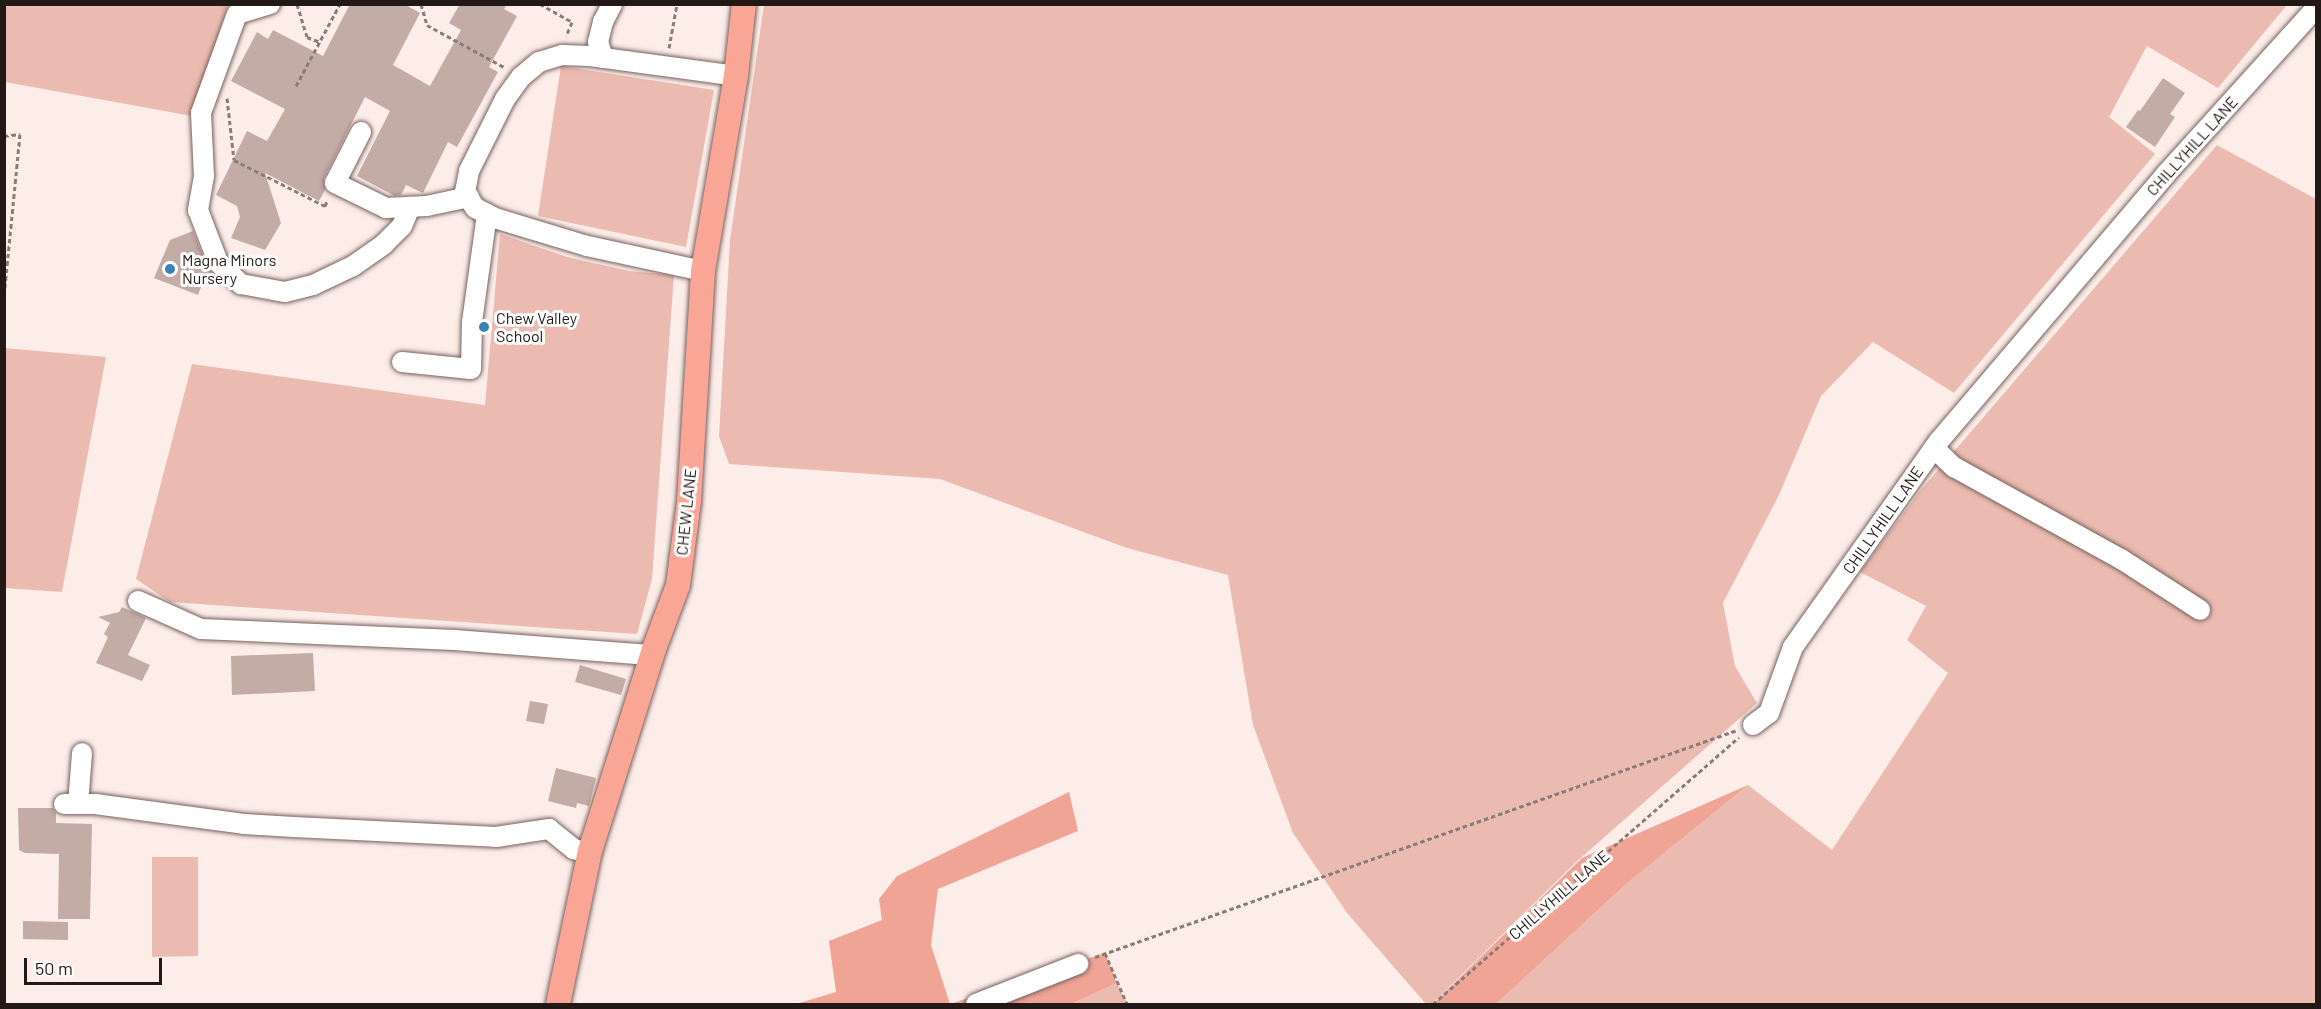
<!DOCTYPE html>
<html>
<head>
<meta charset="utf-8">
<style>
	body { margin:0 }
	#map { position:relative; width:2321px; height:1009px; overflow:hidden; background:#fcede9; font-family:Barlow,sans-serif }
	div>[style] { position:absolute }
	.green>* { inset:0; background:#ebbbb1 }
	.forest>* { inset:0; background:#efa495 }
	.building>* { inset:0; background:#c3aba6 }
	.path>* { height:3px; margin-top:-1.5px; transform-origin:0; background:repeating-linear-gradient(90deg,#897d7a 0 4.5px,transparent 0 7.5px) }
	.roads { filter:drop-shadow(0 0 2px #77615d) drop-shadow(0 0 2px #77615d) }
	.minor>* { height:20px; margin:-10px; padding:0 10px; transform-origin:10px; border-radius:10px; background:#fff }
	.major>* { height:24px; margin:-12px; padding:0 12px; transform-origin:12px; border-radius:12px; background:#f9a697 }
	.dots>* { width:16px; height:16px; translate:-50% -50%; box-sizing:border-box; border:3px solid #fff; border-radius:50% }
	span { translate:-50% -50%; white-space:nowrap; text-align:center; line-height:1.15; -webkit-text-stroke:6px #fff; paint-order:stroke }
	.street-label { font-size:16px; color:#221917 }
	.poi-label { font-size:16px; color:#221917 }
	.left { translate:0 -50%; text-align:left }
	.frame { position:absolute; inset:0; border:6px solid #221917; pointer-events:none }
	.scale { position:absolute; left:24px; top:958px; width:138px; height:27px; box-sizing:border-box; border:3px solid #221917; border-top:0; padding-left:8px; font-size:18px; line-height:21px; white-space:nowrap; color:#221917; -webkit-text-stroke:4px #fff; paint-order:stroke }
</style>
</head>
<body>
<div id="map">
	<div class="green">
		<div style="clip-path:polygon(4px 5px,228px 5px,192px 116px,5px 82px)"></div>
		<div style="clip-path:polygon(764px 5px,764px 4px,2287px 5px,2218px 88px,2147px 46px,2109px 117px,2155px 154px,1954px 393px,1873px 342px,1821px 396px,1779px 495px,1723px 603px,1735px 666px,1757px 703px,1575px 863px,1432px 1004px,1426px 1004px,1347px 913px,1293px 833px,1253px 725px,1228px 575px,1127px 548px,940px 479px,729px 464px,719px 436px,730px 240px)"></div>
		<div style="clip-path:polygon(561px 66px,714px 90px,686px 247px,538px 216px)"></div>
		<div style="clip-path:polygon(2217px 145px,2316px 199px,2316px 1004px,1496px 1004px,1625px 885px,1748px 785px,1832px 850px,1948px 673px,1907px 640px,1926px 606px,1860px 572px,1920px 491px)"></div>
		<div style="clip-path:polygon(500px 234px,567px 257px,629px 271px,674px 275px,652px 579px,637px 634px,170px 602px,136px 579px,192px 364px,485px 405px)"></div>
		<div style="clip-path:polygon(4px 348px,106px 357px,62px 592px,5px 588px)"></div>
		<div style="clip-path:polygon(152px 857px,198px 857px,198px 956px,152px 957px)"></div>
		<div style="clip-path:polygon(1117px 983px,1127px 1004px,1071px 1004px)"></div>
	</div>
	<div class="forest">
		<div style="clip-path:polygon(1748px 785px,1625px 885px,1496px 1004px,1433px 1004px,1582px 858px)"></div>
		<div style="clip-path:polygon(1069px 792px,1078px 831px,938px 889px,931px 945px,950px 1004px,1105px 953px,1117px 983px,1071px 1004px,796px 1004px,836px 992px,829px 941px,882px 920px,879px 899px,897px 876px)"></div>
	</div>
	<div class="building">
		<div style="clip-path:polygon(350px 4px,404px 4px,420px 13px,393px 65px,430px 86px,461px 30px,449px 23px,460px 4px,507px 4px,504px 9px,517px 16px,489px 67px,498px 72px,457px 147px,448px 142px,423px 193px,406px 185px,401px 195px,395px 196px,357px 176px,390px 111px,365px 97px,324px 178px,325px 190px,319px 201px,265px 173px,281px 223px,265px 250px,231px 238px,240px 217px,237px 206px,216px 195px,247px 131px,267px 141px,285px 109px,231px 81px,257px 32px,268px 39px,273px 30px,323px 56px)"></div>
		<div style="clip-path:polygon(2163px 78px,2185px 93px,2170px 114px,2175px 117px,2155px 147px,2126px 127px,2138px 110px,2140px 111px)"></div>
		<div style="clip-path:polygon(193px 231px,207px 266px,213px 274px,205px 277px,198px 295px,154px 278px,170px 240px)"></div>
		<div style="clip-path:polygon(122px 607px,146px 618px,128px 655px,150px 665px,142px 681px,96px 663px,108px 637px,104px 634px,110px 623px,98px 617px,119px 612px)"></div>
		<div style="clip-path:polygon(313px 653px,315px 691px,232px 695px,231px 656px)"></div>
		<div style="clip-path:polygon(580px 665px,626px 679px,621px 695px,575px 682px)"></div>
		<div style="clip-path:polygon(530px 701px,548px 704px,544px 724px,526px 721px)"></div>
		<div style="clip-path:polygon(556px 768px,596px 778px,589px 806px,577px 803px,576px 808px,548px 801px)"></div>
		<div style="clip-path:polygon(18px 808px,53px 808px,56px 813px,56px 823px,92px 824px,90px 919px,58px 919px,59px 854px,25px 853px,19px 850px)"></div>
		<div style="clip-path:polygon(23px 921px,68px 922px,68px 940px,23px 939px)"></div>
	</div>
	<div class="path">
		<div style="left:297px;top:4px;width:34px;rotate:73deg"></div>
		<div style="left:307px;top:37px;width:14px;rotate:21deg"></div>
		<div style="left:421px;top:4px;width:22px;rotate:74deg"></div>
		<div style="left:427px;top:25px;width:88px;rotate:28.6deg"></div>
		<div style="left:540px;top:4px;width:37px;rotate:29deg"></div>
		<div style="left:572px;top:22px;width:15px;rotate:113deg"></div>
		<div style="left:669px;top:48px;width:45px;rotate:-79.7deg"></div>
		<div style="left:296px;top:86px;width:93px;rotate:-61.8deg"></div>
		<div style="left:227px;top:98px;width:62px;rotate:83.6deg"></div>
		<div style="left:234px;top:160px;width:102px;rotate:26.8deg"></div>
		<div style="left:325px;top:206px;width:5px;rotate:-68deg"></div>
		<div style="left:4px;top:136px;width:16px;rotate:-7deg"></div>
		<div style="left:20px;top:134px;width:163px;rotate:95.6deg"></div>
		<div style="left:1105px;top:953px;width:56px;rotate:66.7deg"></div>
		<div style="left:1095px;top:957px;width:681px;rotate:-19.47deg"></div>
		<div style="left:1433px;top:1004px;width:406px;rotate:-41.1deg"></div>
	</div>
	<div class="roads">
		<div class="minor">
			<div style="left:270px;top:4px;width:34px;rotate:163deg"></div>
			<div style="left:237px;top:14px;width:105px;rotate:110deg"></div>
			<div style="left:201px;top:113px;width:63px;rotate:87.3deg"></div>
			<div style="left:204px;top:176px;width:35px;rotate:100deg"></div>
			<div style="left:198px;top:210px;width:56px;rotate:69deg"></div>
			<div style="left:218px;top:262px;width:32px;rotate:44deg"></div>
			<div style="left:241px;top:284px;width:45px;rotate:10.3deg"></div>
			<div style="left:285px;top:292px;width:29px;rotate:-14deg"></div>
			<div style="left:313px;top:285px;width:44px;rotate:-25.4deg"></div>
			<div style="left:353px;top:266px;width:38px;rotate:-35deg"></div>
			<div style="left:384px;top:244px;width:25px;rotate:-45deg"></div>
			<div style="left:402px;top:226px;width:21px;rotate:-67deg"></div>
			<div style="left:603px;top:58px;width:17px;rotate:-107deg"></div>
			<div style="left:598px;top:42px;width:21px;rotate:-76deg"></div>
			<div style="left:603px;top:22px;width:20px;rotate:-63deg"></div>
			<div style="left:361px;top:132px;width:57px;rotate:117deg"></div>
			<div style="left:335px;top:183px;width:57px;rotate:26.1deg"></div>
			<div style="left:386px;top:208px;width:41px;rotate:-2.8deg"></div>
			<div style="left:427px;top:206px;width:43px;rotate:-12.1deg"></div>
			<div style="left:703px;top:271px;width:119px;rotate:-167.8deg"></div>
			<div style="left:587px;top:246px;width:96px;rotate:-163.1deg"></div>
			<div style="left:495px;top:218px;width:22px;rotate:-153deg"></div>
			<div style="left:475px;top:208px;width:19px;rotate:-122deg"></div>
			<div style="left:465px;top:192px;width:21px;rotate:-79deg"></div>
			<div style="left:469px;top:171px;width:80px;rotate:-63.4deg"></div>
			<div style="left:505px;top:99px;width:27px;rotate:-54deg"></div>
			<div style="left:521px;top:77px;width:23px;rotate:-40deg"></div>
			<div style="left:539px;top:62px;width:24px;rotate:-17deg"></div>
			<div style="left:562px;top:55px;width:27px;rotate:2deg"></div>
			<div style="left:589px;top:56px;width:148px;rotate:7.7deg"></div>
			<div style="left:402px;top:362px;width:69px;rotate:5.8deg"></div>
			<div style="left:471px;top:369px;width:47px;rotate:-88.8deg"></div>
			<div style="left:472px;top:322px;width:109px;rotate:-82.1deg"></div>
			<div style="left:1934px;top:448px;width:28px;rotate:44deg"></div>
			<div style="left:1954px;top:467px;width:191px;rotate:28.9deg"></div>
			<div style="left:2121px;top:559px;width:94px;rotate:32.8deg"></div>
			<div style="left:138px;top:601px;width:69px;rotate:24deg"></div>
			<div style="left:201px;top:629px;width:254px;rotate:2.5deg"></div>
			<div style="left:455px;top:640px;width:198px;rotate:4.4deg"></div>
			<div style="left:1753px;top:725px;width:20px;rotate:-37deg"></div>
			<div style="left:1769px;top:713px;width:70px;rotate:-70deg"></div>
			<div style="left:1793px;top:647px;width:252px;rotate:-54.7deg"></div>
			<div style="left:1939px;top:441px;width:350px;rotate:-49.6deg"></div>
			<div style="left:2166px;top:174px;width:224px;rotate:-47.9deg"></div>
			<div style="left:64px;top:804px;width:31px"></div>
			<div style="left:95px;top:804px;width:150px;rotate:7.6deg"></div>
			<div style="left:244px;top:824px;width:50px;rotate:3.4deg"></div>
			<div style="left:294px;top:827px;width:202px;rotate:2.8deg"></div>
			<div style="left:496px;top:837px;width:54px;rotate:-8.6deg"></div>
			<div style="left:549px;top:829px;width:32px;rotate:39deg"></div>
			<div style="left:574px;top:849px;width:17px;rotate:17deg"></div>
			<div style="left:78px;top:804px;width:51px;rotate:-85.5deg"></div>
			<div style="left:976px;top:1004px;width:110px;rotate:-21.4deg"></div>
		</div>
		<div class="major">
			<div style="left:558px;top:1004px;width:156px;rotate:-78.2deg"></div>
			<div style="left:590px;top:851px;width:212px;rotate:-72.4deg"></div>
			<div style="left:654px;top:649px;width:68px;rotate:-69.4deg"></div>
			<div style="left:678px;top:585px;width:85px;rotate:-82.5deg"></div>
			<div style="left:689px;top:501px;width:230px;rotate:-86.5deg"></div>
			<div style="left:703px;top:271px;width:198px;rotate:-80.4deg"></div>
			<div style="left:736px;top:76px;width:72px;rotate:-83.7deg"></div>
		</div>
	</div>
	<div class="dots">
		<div style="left:170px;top:269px;background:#3882b5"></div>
		<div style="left:484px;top:327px;background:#3882b5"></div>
	</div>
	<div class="street-label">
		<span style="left:2192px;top:146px;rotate:-48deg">CHILLYHILL LANE</span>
		<span style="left:686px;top:512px;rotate:-84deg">CHEW LANE</span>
		<span style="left:1883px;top:520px;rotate:-55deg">CHILLYHILL LANE</span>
		<span style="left:1559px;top:895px;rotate:-41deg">CHILLYHILL LANE</span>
	</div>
	<div class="poi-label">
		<span class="left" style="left:182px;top:269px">Magna Minors<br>Nursery</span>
		<span class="left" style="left:496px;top:327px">Chew Valley<br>School</span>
	</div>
	<div class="frame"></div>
	<div class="scale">50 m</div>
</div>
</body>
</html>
